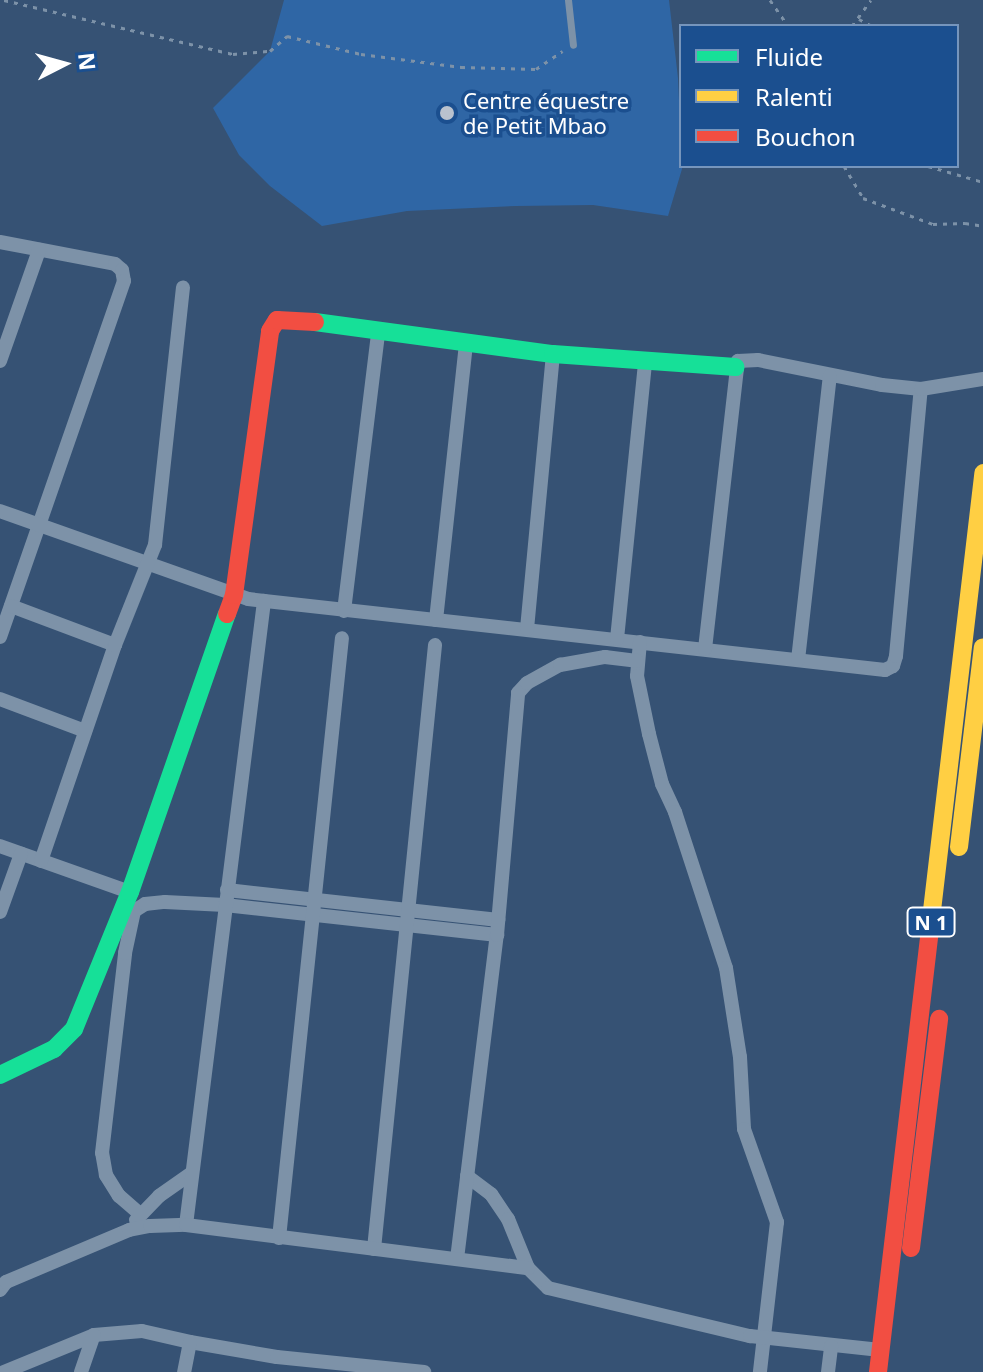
<!DOCTYPE html>
<html>
<head>
<meta charset="utf-8">
<style>
	body { margin:0 }
	#map { position:relative; width:983px; height:1372px; overflow:hidden; background:#365274; font-family:"Noto Sans",sans-serif }
	div>[style] { position:absolute }
	.green>* { inset:0; background:#2f66a5 }
	.path>* { height:3px; margin-top:-1.5px; transform-origin:0; background:repeating-linear-gradient(90deg,#7d92a8 0 4px,transparent 0 10px) }
	.lane>* { height:7px; margin:-3.5px; padding:0 3.5px; transform-origin:3.5px; border-radius:3.5px; background:#7d92a8 }
	.street>* { height:14px; margin:-7px; padding:0 7px; transform-origin:7px; border-radius:7px; background:#7d92a8 }
	.fast>* { height:18px; margin:-9px; padding:0 9px; transform-origin:9px; border-radius:9px; background:#16e098 }
	.slow>* { height:18px; margin:-9px; padding:0 9px; transform-origin:9px; border-radius:9px; background:#ffcf43 }
	.jam>* { height:18px; margin:-9px; padding:0 9px; transform-origin:9px; border-radius:9px; background:#f24e42 }
	.dots>* { width:22px; height:22px; translate:-50% -50%; box-sizing:border-box; border:4px solid #1b4f8f; border-radius:50% }
	span { translate:-50% -50%; white-space:nowrap; text-align:center; line-height:1.15; -webkit-text-stroke:7px #1b4f8f; paint-order:stroke }
	.shield-label span { padding:2px 6px; background:#1b4f8f; border:2px solid; border-radius:6px; -webkit-text-stroke-width:0 }
	.shield-label { font-size:20px; color:#fff; font-weight:700 }
	.poi-label { font-size:22px; color:#fff }
	.left { translate:0 -50%; text-align:left }
	.legend { position:absolute; left:679px; top:24px; width:280px; height:144px; box-sizing:border-box; background:#1b4f8f; border:2px solid #7695bc; margin:0; padding:10px 14px; list-style:none; font-size:24px; color:#fff }
	.legend li { display:flex; align-items:center; gap:16px; height:40px }
	.legend b { width:40px; border:2px solid #7695bc }
	.north { position:absolute; left:24px; top:24px; width:80px; height:80px; -webkit-text-stroke:6px #1b4f8f; paint-order:stroke; rotate:84deg; font-size:22px; font-weight:700; line-height:32px; text-align:center; color:#fff }
	.north::after { content:''; display:block; margin:auto; width:28px; height:36px; background:#fff; clip-path:polygon(50% 0,100% 100%,50% 72%,0 100%) }
</style>
</head>
<body>
<div id="map">
	<div class="green">
		<div style="clip-path:polygon(284px 0,669px 0,678px 78px,682px 169px,668px 216px,593px 205px,516px 206px,407px 211px,322px 226px,270px 186px,239px 155px,213px 108px,270px 51px)"></div>
	</div>
	<div class="path">
		<div style="left:4px;top:0;width:235px;rotate:13.3deg"></div>
		<div style="left:233px;top:54px;width:37px;rotate:-5deg"></div>
		<div style="left:270px;top:51px;width:23px;rotate:-41deg"></div>
		<div style="left:287px;top:36px;width:76px;rotate:13.7deg"></div>
		<div style="left:361px;top:54px;width:101px;rotate:7.4deg"></div>
		<div style="left:461px;top:67px;width:75px;rotate:1.5deg"></div>
		<div style="left:536px;top:69px;width:32px;rotate:-34deg"></div>
		<div style="left:770px;top:0;width:32px;rotate:55deg"></div>
		<div style="left:859px;top:19px;width:15px;rotate:28deg"></div>
		<div style="left:852px;top:26px;width:32px;rotate:-54deg"></div>
		<div style="left:844px;top:166px;width:37px;rotate:59deg"></div>
		<div style="left:863px;top:198px;width:75px;rotate:20.4deg"></div>
		<div style="left:933px;top:224px;width:32px;rotate:-2deg"></div>
		<div style="left:965px;top:223px;width:18px;rotate:9deg"></div>
		<div style="left:928px;top:166px;width:57px;rotate:16.2deg"></div>
	</div>
	<div class="lane">
		<div style="left:568px;top:0;width:45px;rotate:83.7deg"></div>
	</div>
	<div class="street">
		<div style="left:0;top:242px;width:117px;rotate:10.8deg"></div>
		<div style="left:115px;top:264px;width:9px;rotate:41deg"></div>
		<div style="left:122px;top:270px;width:11px;rotate:80deg"></div>
		<div style="left:124px;top:281px;width:377px;rotate:109.2deg"></div>
		<div style="left:0;top:361px;width:118px;rotate:-70.6deg"></div>
		<div style="left:0;top:511px;width:263px;rotate:19.5deg"></div>
		<div style="left:248px;top:599px;width:641px;rotate:6.36deg"></div>
		<div style="left:885px;top:670px;width:9px;rotate:-27deg"></div>
		<div style="left:893px;top:666px;width:10px;rotate:-73deg"></div>
		<div style="left:896px;top:656px;width:268px;rotate:-84.7deg"></div>
		<div style="left:11px;top:606px;width:111px;rotate:20.6deg"></div>
		<div style="left:344px;top:611px;width:280px;rotate:-83deg"></div>
		<div style="left:436px;top:620px;width:278px;rotate:-83.8deg"></div>
		<div style="left:527px;top:629px;width:276px;rotate:-84.6deg"></div>
		<div style="left:617px;top:639px;width:278px;rotate:-84.2deg"></div>
		<div style="left:640px;top:642px;width:34px;rotate:95deg"></div>
		<div style="left:637px;top:676px;width:59px;rotate:78.3deg"></div>
		<div style="left:649px;top:734px;width:52px;rotate:75.4deg"></div>
		<div style="left:662px;top:784px;width:31px;rotate:65deg"></div>
		<div style="left:675px;top:812px;width:164px;rotate:71.9deg"></div>
		<div style="left:726px;top:968px;width:90px;rotate:81.1deg"></div>
		<div style="left:740px;top:1057px;width:72px;rotate:86.8deg"></div>
		<div style="left:744px;top:1129px;width:99px;rotate:70.5deg"></div>
		<div style="left:777px;top:1222px;width:151px;rotate:96.5deg"></div>
		<div style="left:705px;top:649px;width:290px;rotate:-83.5deg"></div>
		<div style="left:738px;top:361px;width:20px;rotate:-3deg"></div>
		<div style="left:758px;top:360px;width:126px;rotate:11.4deg"></div>
		<div style="left:882px;top:385px;width:39px;rotate:6deg"></div>
		<div style="left:921px;top:389px;width:63px;rotate:-9.2deg"></div>
		<div style="left:798px;top:660px;width:286px;rotate:-83.6deg"></div>
		<div style="left:0;top:699px;width:91px;rotate:20.6deg"></div>
		<div style="left:0;top:846px;width:138px;rotate:19.5deg"></div>
		<div style="left:41px;top:861px;width:228px;rotate:-71.1deg"></div>
		<div style="left:115px;top:645px;width:108px;rotate:-68.2deg"></div>
		<div style="left:155px;top:545px;width:259px;rotate:-83.8deg"></div>
		<div style="left:227px;top:890px;width:273px;rotate:6.3deg"></div>
		<div style="left:0;top:912px;width:62px;rotate:-70.1deg"></div>
		<div style="left:467px;top:1176px;width:30px;rotate:37deg"></div>
		<div style="left:491px;top:1194px;width:30px;rotate:56deg"></div>
		<div style="left:508px;top:1219px;width:53px;rotate:67.8deg"></div>
		<div style="left:528px;top:1268px;width:28px;rotate:45deg"></div>
		<div style="left:548px;top:1288px;width:208px;rotate:13.4deg"></div>
		<div style="left:750px;top:1336px;width:131px;rotate:6.1deg"></div>
		<div style="left:140px;top:1214px;width:28px;rotate:-139deg"></div>
		<div style="left:119px;top:1196px;width:25px;rotate:-122deg"></div>
		<div style="left:106px;top:1175px;width:22px;rotate:-100deg"></div>
		<div style="left:102px;top:1153px;width:201px;rotate:-83.4deg"></div>
		<div style="left:125px;top:953px;width:43px;rotate:-77.9deg"></div>
		<div style="left:134px;top:911px;width:13px;rotate:-32deg"></div>
		<div style="left:145px;top:904px;width:20px;rotate:-6deg"></div>
		<div style="left:165px;top:902px;width:60px;rotate:2.9deg"></div>
		<div style="left:225px;top:905px;width:274px;rotate:6.3deg"></div>
		<div style="left:136px;top:1220px;width:33px;rotate:-46deg"></div>
		<div style="left:159px;top:1196px;width:40px;rotate:-34.9deg"></div>
		<div style="left:186px;top:1225px;width:629px;rotate:-82.87deg"></div>
		<div style="left:279px;top:1238px;width:603px;rotate:-84.01deg"></div>
		<div style="left:374px;top:1249px;width:607px;rotate:-84.23deg"></div>
		<div style="left:457px;top:1259px;width:326px;rotate:-83deg"></div>
		<div style="left:497px;top:935px;width:243px;rotate:-85deg"></div>
		<div style="left:518px;top:693px;width:13px;rotate:-48deg"></div>
		<div style="left:527px;top:683px;width:38px;rotate:-29deg"></div>
		<div style="left:560px;top:665px;width:46px;rotate:-10.1deg"></div>
		<div style="left:605px;top:657px;width:32px;rotate:7deg"></div>
		<div style="left:0;top:1290px;width:10px;rotate:-53deg"></div>
		<div style="left:6px;top:1282px;width:134px;rotate:-22.9deg"></div>
		<div style="left:129px;top:1230px;width:21px;rotate:-11deg"></div>
		<div style="left:150px;top:1226px;width:36px;rotate:-2deg"></div>
		<div style="left:186px;top:1225px;width:345px;rotate:7.2deg"></div>
		<div style="left:190px;top:1342px;width:88px;rotate:9.8deg"></div>
		<div style="left:277px;top:1357px;width:148px;rotate:5.8deg"></div>
		<div style="left:4px;top:1372px;width:97px;rotate:-22.3deg"></div>
		<div style="left:94px;top:1335px;width:48px;rotate:-4.8deg"></div>
		<div style="left:142px;top:1331px;width:49px;rotate:12.9deg"></div>
		<div style="left:190px;top:1342px;width:31px;rotate:101deg"></div>
		<div style="left:81px;top:1372px;width:39px;rotate:-71deg"></div>
		<div style="left:828px;top:1372px;width:26px;rotate:-83deg"></div>
	</div>
	<div class="fast">
		<div style="left:315px;top:322px;width:240px;rotate:7.7deg"></div>
		<div style="left:553px;top:354px;width:183px;rotate:4.1deg"></div>
		<div style="left:0;top:1075px;width:60px;rotate:-25.7deg"></div>
		<div style="left:54px;top:1049px;width:28px;rotate:-45deg"></div>
		<div style="left:74px;top:1029px;width:148px;rotate:-67.8deg"></div>
		<div style="left:130px;top:892px;width:294px;rotate:-70.8deg"></div>
	</div>
	<div class="slow">
		<div style="left:959px;top:847px;width:201px;rotate:-83.2deg"></div>
		<div style="left:931px;top:919px;width:449px;rotate:-83.3deg"></div>
	</div>
	<div class="jam">
		<div style="left:227px;top:614px;width:20px;rotate:-70deg"></div>
		<div style="left:234px;top:595px;width:266px;rotate:-82.2deg"></div>
		<div style="left:270px;top:331px;width:13px;rotate:-58deg"></div>
		<div style="left:277px;top:320px;width:38px;rotate:3deg"></div>
		<div style="left:911px;top:1248px;width:231px;rotate:-83deg"></div>
		<div style="left:878px;top:1372px;width:456px;rotate:-83.3deg"></div>
	</div>
	<div class="dots">
		<div style="left:447px;top:113px;background:#b9c2ce"></div>
	</div>
	<div class="shield-label">
		<span style="left:931px;top:922px">N 1</span>
	</div>
	<div class="poi-label">
		<span class="left" style="left:463px;top:113px">Centre équestre<br>de Petit Mbao</span>
	</div>
	<ul class="legend">
	<li><b style="height:10px;background:#16e098"></b>Fluide</li>
	<li><b style="height:10px;background:#ffcf43"></b>Ralenti</li>
	<li><b style="height:10px;background:#f24e42"></b>Bouchon</li>
	</ul>
	<div class="north">N</div>
</div>
</body>
</html>
